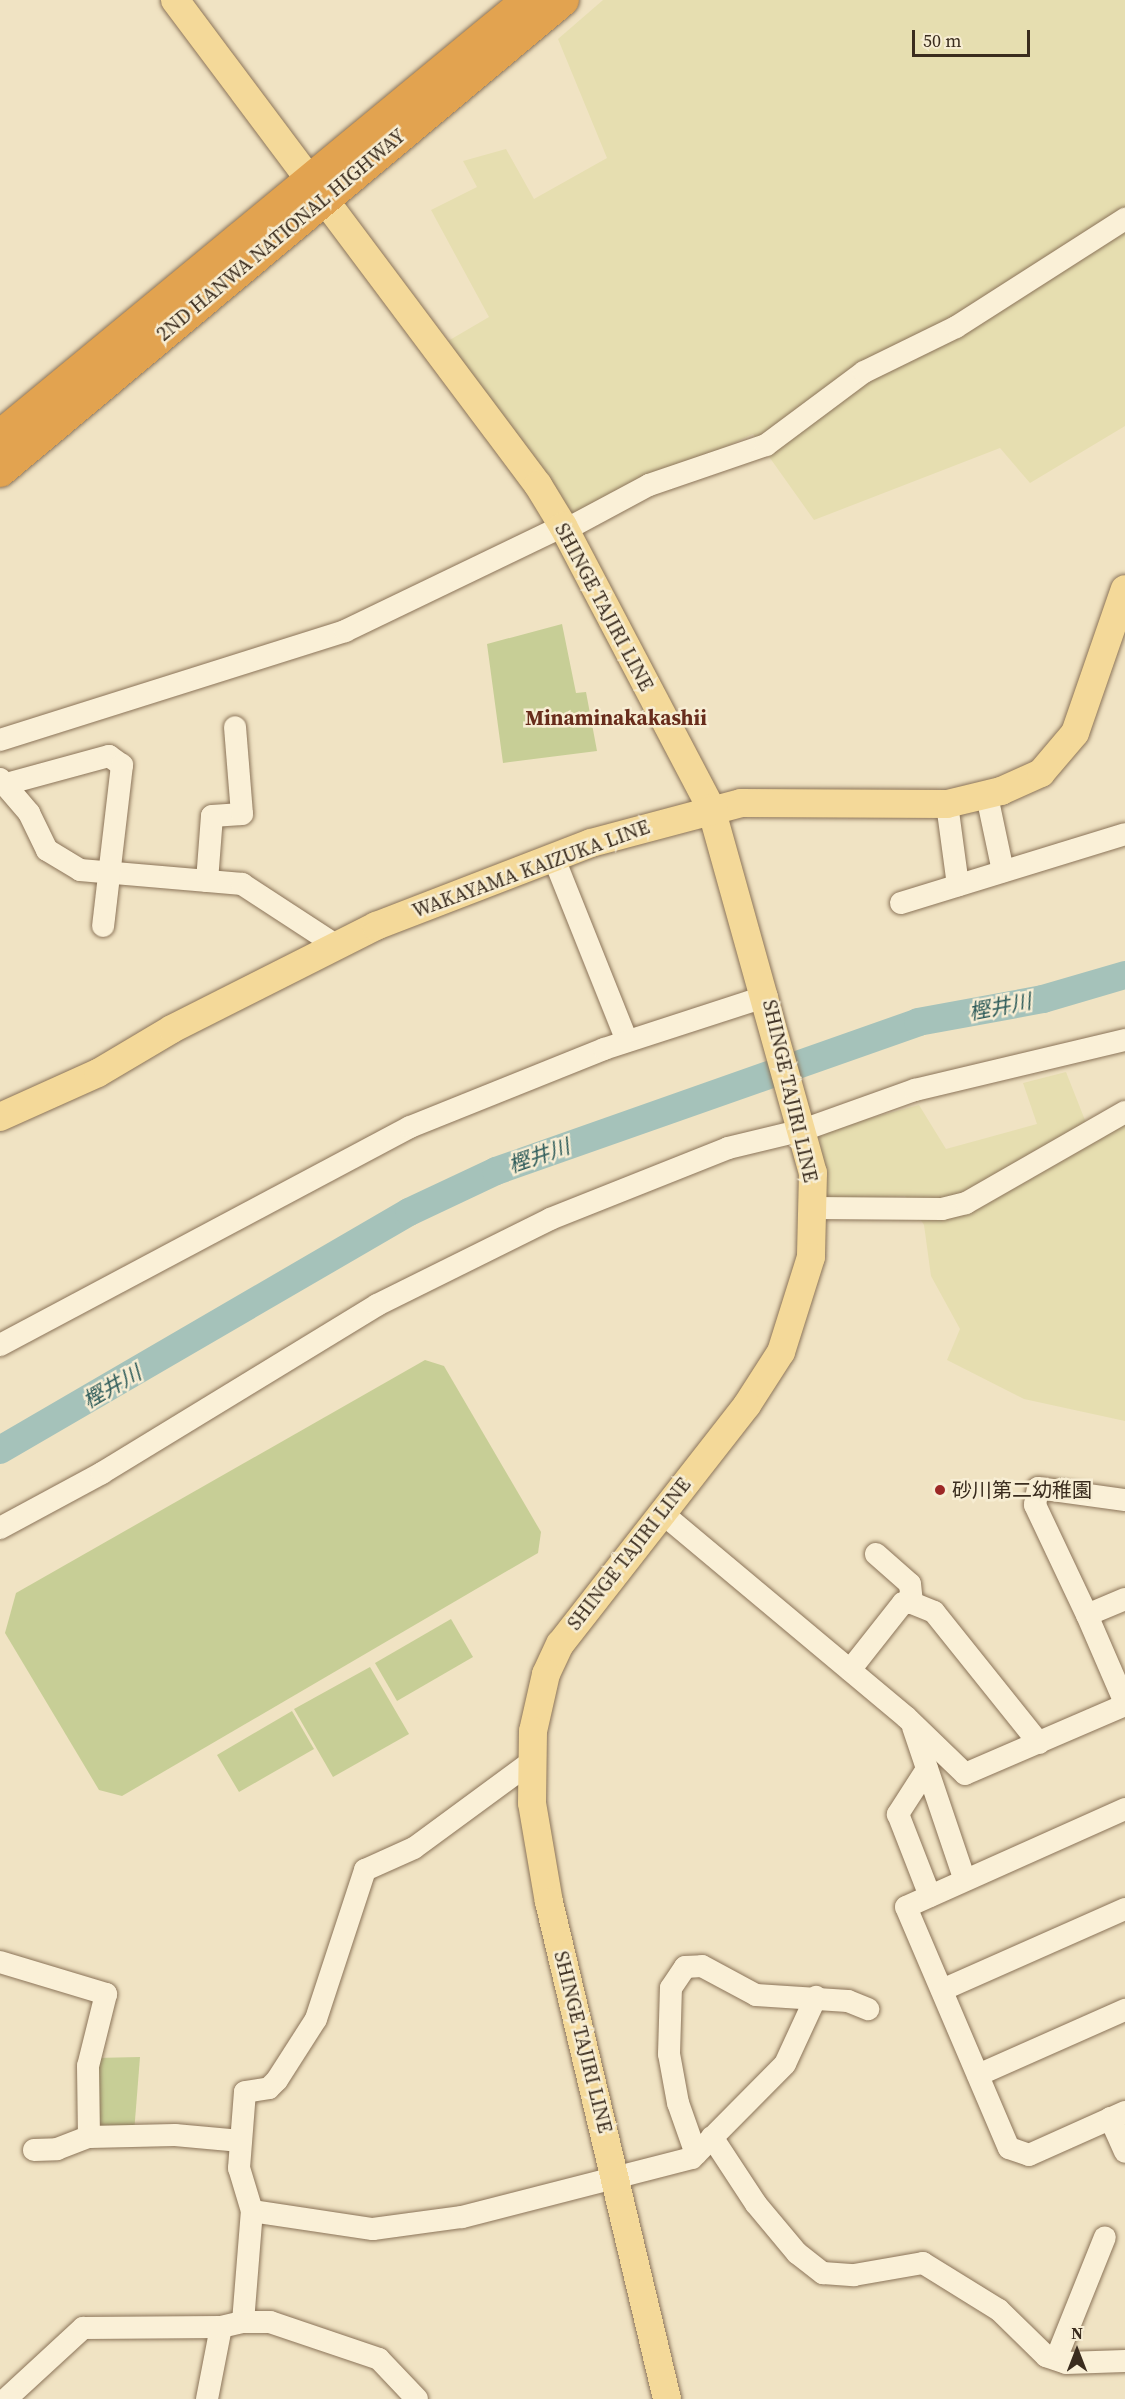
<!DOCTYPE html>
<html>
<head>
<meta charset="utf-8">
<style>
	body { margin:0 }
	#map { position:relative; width:1125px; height:2399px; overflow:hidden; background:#f0e3c3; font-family:"Source Serif 4","Noto Sans JP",serif }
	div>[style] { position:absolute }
	.farmland>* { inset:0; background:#e6deb0 }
	.green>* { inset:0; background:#c7ce96 }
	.river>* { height:28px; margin:-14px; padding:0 14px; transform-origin:14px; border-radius:14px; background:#a5c2ba }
	.roads { filter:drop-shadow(0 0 2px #8b7459) drop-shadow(0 0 2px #8b7459) }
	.minor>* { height:22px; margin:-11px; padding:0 11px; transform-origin:11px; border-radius:11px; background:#faf0d7 }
	.major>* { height:28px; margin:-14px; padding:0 14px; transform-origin:14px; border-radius:14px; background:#f4d999 }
	.highway>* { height:32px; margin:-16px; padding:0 16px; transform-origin:16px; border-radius:16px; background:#e2a350 }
	.dots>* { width:16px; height:16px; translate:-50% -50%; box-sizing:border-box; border:3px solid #f7edd3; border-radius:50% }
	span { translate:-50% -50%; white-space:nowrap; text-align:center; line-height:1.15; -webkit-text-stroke:5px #f7edd3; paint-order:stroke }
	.street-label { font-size:20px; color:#3a2c1e }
	.poi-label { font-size:20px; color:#3a2c1e }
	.left { translate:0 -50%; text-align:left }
	.neighbourhood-label { font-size:21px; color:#682c1b; font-weight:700 }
	.water-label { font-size:21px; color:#2c5a58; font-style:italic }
	.north { position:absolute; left:1047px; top:2321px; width:60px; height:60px; -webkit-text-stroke:4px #f7edd3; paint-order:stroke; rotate:0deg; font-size:16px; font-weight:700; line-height:24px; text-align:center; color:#3a2c1e }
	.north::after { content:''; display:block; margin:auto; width:21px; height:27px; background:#3a2c1e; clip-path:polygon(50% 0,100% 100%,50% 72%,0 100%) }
	.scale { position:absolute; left:912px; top:30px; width:118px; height:27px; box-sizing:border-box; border:3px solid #3a2c1e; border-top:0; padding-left:8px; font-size:18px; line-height:21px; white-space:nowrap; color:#3a2c1e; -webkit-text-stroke:4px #f7edd3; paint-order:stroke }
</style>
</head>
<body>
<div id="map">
	<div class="farmland">
		<div style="clip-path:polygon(603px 0,1125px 0,1125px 426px,1030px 483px,1000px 448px,814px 520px,753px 434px,571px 519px,448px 341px,489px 317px,431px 210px,477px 187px,463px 161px,506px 149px,534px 199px,607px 158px,558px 39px)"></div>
		<div style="clip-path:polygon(1066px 1072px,1092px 1138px,1125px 1120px,1125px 1421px,1024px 1399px,947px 1360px,960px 1329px,931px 1276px,924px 1225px,905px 1196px,827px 1202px,819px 1132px,919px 1105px,946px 1149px,1037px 1124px,1023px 1083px)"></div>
	</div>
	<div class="green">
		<div style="clip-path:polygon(562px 624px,576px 693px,586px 692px,597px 751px,503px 763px,487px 644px)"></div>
		<div style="clip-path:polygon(425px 1360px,444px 1366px,541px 1532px,538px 1553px,122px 1796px,99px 1790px,5px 1633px,16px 1593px)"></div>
		<div style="clip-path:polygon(451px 1619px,473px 1657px,397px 1701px,375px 1663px)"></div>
		<div style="clip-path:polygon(370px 1667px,409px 1734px,333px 1777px,294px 1709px)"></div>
		<div style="clip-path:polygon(292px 1711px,314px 1749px,239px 1792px,217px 1755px)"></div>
		<div style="clip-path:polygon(140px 2057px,134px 2133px,93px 2129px,95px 2058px)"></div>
	</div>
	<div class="river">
		<div style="left:0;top:1450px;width:473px;rotate:-30.2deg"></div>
		<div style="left:409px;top:1212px;width:96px;rotate:-25.2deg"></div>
		<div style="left:496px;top:1171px;width:448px;rotate:-19.4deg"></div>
		<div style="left:918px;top:1022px;width:127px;rotate:-10.4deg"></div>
		<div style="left:1043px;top:999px;width:85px;rotate:-16.3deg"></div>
	</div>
	<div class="roads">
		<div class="minor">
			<div style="left:565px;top:530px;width:95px;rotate:-28.2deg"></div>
			<div style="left:649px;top:485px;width:124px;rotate:-18.9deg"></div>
			<div style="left:766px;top:445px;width:122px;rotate:-36.7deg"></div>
			<div style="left:864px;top:372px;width:102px;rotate:-26.1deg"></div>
			<div style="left:956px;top:327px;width:201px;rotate:-32.6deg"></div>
			<div style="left:0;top:740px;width:362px;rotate:-17.5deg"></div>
			<div style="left:345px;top:631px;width:242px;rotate:-25.7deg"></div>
			<div style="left:0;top:779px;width:45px;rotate:49.5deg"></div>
			<div style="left:29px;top:813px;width:41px;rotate:64.1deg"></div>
			<div style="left:47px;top:850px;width:39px;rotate:31deg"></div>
			<div style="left:80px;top:870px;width:163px;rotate:4.9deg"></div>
			<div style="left:242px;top:884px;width:113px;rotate:33.1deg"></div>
			<div style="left:6px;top:784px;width:107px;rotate:-15.2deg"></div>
			<div style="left:109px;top:756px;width:16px;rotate:35deg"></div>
			<div style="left:122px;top:765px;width:162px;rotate:96.7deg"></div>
			<div style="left:987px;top:796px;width:77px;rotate:78deg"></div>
			<div style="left:947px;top:804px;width:82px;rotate:82.3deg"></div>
			<div style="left:553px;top:856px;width:199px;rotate:68.2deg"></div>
			<div style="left:207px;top:881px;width:65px;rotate:-85.6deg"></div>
			<div style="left:212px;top:816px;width:30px;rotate:-4deg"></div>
			<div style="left:242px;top:814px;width:87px;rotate:-94.6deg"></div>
			<div style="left:901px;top:903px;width:234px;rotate:-17.1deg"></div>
			<div style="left:814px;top:1208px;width:128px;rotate:0.4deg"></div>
			<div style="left:942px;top:1209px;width:25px;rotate:-14deg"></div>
			<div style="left:966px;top:1203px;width:183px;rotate:-29.8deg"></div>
			<div style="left:0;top:1345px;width:464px;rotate:-28deg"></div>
			<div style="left:410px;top:1127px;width:209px;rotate:-21.9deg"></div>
			<div style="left:604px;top:1049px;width:171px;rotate:-18deg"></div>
			<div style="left:662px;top:1513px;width:318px;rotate:39.9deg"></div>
			<div style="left:906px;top:1717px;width:82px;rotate:44deg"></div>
			<div style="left:965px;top:1774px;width:174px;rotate:-23.3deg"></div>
			<div style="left:0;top:1528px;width:116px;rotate:-28.3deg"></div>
			<div style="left:102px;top:1473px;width:322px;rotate:-31.4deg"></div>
			<div style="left:377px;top:1305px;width:193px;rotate:-26.4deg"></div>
			<div style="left:550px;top:1219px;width:192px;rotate:-21.7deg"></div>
			<div style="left:728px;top:1148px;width:77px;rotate:-13.5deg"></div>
			<div style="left:803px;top:1130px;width:119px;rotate:-19.7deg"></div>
			<div style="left:915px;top:1090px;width:216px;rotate:-13.4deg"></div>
			<div style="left:876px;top:1554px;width:45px;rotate:41.4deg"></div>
			<div style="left:910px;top:1584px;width:19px;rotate:84deg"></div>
			<div style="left:1125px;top:1599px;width:41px;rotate:157.2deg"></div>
			<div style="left:1087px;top:1615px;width:96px;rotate:66.6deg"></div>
			<div style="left:1087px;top:1615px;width:122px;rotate:-115.3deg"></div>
			<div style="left:1035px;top:1505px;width:17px;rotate:-80deg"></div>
			<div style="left:1038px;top:1488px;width:88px;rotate:7.9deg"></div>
			<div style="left:850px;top:1670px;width:85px;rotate:-51.7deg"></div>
			<div style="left:903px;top:1603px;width:9px"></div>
			<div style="left:912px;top:1603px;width:24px;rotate:22deg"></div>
			<div style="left:934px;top:1612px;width:168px;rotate:51.3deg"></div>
			<div style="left:913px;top:1727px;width:159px;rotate:71.3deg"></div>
			<div style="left:927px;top:1769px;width:54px;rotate:122.8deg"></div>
			<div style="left:898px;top:1814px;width:88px;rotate:68.7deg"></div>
			<div style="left:1125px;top:1809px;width:240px;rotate:155.9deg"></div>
			<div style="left:906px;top:1907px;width:262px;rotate:66.9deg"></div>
			<div style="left:1009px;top:2148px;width:21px;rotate:19deg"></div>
			<div style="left:1029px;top:2155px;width:105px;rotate:-24.1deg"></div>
			<div style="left:0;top:1962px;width:111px;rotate:16.8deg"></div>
			<div style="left:106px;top:1994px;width:74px;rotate:104deg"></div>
			<div style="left:88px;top:2066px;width:71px;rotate:89.2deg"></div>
			<div style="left:942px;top:1990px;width:200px;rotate:-23.9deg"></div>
			<div style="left:978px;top:2075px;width:161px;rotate:-23.9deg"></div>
			<div style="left:1110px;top:2118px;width:37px;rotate:66deg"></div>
			<div style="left:712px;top:2137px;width:80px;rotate:56.7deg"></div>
			<div style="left:756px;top:2204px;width:64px;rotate:50.1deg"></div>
			<div style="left:797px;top:2253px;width:33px;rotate:38deg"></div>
			<div style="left:823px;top:2273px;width:31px;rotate:4deg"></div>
			<div style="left:854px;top:2275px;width:70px;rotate:-9.9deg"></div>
			<div style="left:923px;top:2263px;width:89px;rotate:31.7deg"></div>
			<div style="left:999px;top:2310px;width:66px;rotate:44.4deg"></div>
			<div style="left:1046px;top:2356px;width:21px;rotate:19deg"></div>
			<div style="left:1066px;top:2363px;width:59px;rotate:-1.9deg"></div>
			<div style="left:34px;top:2150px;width:23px;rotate:-2deg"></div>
			<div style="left:57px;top:2149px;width:34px;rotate:-21deg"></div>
			<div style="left:89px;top:2137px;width:86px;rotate:-1.3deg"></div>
			<div style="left:175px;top:2135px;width:66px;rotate:5.2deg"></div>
			<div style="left:696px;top:2154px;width:54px;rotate:-109.4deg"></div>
			<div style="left:678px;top:2103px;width:50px;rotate:-100.4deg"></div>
			<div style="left:669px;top:2054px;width:66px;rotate:-88.3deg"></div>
			<div style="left:671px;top:1988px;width:25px;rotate:-56deg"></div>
			<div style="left:685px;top:1967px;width:17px;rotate:-3deg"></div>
			<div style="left:702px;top:1966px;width:61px;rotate:28.2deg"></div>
			<div style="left:756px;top:1995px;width:92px;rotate:3.7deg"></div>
			<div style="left:848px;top:2001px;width:22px;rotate:22deg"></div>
			<div style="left:252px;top:2211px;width:122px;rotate:8.5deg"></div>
			<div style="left:373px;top:2229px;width:90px;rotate:-7.7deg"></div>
			<div style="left:462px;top:2217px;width:237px;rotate:-14.4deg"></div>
			<div style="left:692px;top:2158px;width:132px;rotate:-45.3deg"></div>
			<div style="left:785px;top:2064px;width:74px;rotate:-65.2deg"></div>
			<div style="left:243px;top:2322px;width:111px;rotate:-85.4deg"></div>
			<div style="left:252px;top:2211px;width:45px;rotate:-106.8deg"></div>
			<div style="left:239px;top:2168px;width:76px;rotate:-85.5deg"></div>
			<div style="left:245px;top:2092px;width:24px;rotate:-9deg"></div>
			<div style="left:269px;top:2088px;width:11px;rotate:-45deg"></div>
			<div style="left:277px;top:2080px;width:72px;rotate:-57.4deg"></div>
			<div style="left:316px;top:2019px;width:157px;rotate:-71.8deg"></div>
			<div style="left:365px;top:1870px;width:54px;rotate:-24.2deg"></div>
			<div style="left:414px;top:1848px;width:145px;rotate:-36.3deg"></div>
			<div style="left:1056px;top:2359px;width:131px;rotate:-68.1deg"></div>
			<div style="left:6px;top:2399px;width:105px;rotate:-42.7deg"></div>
			<div style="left:83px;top:2328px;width:138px;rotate:-0.4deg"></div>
			<div style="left:221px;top:2327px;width:23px;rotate:-13deg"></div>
			<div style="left:243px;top:2322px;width:27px"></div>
			<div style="left:270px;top:2322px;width:115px;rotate:18.7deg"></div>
			<div style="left:379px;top:2359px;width:55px;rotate:46.5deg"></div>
			<div style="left:207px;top:2399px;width:73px;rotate:-79deg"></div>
		</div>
		<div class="major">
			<div style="left:175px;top:0;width:606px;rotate:53.19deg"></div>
			<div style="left:538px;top:485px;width:48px;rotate:58.6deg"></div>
			<div style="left:563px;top:526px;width:318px;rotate:62.3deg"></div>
			<div style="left:711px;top:808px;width:379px;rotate:74.4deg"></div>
			<div style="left:813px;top:1173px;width:84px;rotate:91.4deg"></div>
			<div style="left:811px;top:1257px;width:100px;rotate:107.5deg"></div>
			<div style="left:781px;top:1352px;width:63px;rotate:122.7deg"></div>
			<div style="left:747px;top:1405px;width:303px;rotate:128deg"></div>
			<div style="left:560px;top:1644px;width:33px;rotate:115deg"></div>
			<div style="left:546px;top:1674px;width:58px;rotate:102.8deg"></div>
			<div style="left:533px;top:1731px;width:72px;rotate:90.8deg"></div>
			<div style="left:532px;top:1803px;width:100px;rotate:80.3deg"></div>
			<div style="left:549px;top:1902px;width:511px;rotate:76.64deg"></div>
			<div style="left:0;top:1117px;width:107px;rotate:-24.2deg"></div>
			<div style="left:98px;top:1073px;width:86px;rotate:-30.7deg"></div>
			<div style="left:172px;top:1029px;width:229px;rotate:-26.8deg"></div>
			<div style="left:376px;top:926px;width:230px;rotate:-21.1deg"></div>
			<div style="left:591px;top:843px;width:155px;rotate:-14.9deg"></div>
			<div style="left:741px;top:803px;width:206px;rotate:0.3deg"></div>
			<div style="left:947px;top:804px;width:56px;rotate:-13.5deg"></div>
			<div style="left:1001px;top:791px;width:44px;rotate:-24.2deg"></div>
			<div style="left:1041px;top:773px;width:52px;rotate:-49.6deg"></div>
			<div style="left:1075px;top:733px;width:152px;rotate:-70.9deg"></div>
		</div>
		<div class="highway">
			<div style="left:0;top:436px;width:685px;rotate:-39.55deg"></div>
			<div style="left:0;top:471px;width:734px;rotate:-39.92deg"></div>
		</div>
	</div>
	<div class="dots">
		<div style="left:940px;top:1490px;background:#9c2726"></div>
	</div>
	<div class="street-label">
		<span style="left:281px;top:235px;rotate:-40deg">2ND HANWA NATIONAL HIGHWAY</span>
		<span style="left:604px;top:607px;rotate:62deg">SHINGE TAJIRI LINE</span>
		<span style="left:531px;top:869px;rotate:-20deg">WAKAYAMA KAIZUKA LINE</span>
		<span style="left:790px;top:1091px;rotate:77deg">SHINGE TAJIRI LINE</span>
		<span style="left:629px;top:1554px;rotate:-52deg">SHINGE TAJIRI LINE</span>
		<span style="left:583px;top:2042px;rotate:76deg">SHINGE TAJIRI LINE</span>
	</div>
	<div class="poi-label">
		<span class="left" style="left:952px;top:1490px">砂川第二幼稚園</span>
	</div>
	<div class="neighbourhood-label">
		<span style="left:616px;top:718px">Minaminakakashii</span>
	</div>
	<div class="water-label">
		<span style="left:1000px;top:1007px;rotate:-11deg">樫井川</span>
		<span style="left:539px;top:1156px;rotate:-19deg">樫井川</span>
		<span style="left:112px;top:1387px;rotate:-30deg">樫井川</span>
	</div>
	<div class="north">N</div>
	<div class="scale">50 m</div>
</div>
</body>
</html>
